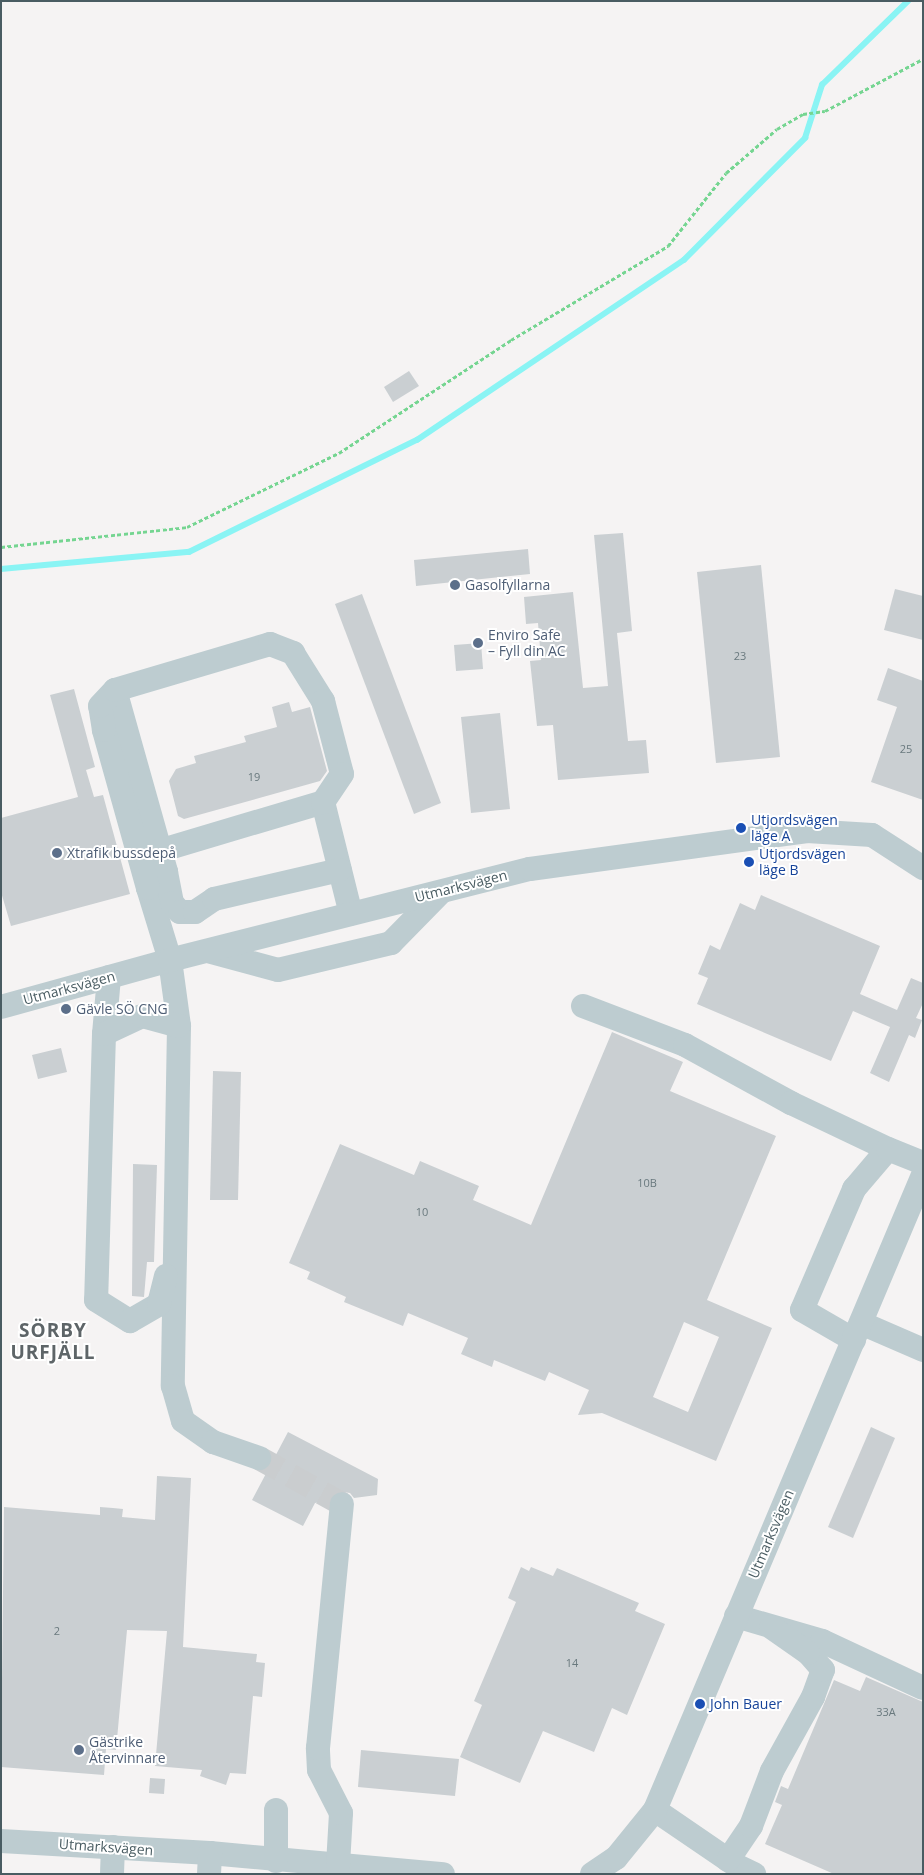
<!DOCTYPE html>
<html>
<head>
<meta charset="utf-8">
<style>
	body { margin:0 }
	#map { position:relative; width:924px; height:1875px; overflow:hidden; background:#f5f3f3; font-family:"Open Sans",sans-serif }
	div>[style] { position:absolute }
	.stream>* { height:5.5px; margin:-2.75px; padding:0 2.75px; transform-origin:2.75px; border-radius:2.75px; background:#8af4f4 }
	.building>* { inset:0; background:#cacfd2 }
	.minor-tunnel>* { height:24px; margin-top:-12px; transform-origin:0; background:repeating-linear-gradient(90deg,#cacdcf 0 24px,transparent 0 36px) }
	.path>* { height:3px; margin-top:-1.5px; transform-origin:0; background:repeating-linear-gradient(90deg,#75d591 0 4px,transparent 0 6.5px) }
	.minor>* { height:24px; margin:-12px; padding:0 12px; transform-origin:12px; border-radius:12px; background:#bdccd0 }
	.dots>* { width:14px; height:14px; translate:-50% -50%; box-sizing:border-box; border:2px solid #fff; border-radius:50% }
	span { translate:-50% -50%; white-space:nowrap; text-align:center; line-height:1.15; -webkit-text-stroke:4px #fff; paint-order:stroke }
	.number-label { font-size:11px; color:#69797e }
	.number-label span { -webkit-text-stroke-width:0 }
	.service-label { font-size:14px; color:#4e5e75 }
	.left { translate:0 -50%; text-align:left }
	.transit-label { font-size:14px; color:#164399 }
	.street-label { font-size:14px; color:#495c62 }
	.district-label { font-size:19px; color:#5e6568; font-weight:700; letter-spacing:1px }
	.frame { position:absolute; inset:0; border:2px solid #495c62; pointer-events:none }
</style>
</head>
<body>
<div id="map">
	<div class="stream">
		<div style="left:1px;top:569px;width:189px;rotate:-5.2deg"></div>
		<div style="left:189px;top:552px;width:254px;rotate:-26.2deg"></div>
		<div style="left:417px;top:440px;width:322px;rotate:-34deg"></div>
		<div style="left:684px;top:260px;width:172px;rotate:-45.2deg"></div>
		<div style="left:805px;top:138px;width:56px;rotate:-72.2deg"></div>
		<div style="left:822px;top:85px;width:120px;rotate:-44.3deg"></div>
	</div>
	<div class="building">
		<div style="clip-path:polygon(409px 371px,419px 386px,393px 402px,384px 387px)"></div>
		<div style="clip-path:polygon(623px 533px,632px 631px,617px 633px,628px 741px,646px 740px,649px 773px,558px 780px,553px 725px,537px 726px,530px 661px,541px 660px,538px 623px,526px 624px,524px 597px,573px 592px,583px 688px,608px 686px,594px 535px)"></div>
		<div style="clip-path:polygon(528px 549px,530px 574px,416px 586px,414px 560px)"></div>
		<div style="clip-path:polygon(761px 565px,780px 757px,716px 763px,697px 572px)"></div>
		<div style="clip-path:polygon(895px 589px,923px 596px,923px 640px,884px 630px)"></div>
		<div style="clip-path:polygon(362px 594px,441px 803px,414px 814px,335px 604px)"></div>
		<div style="clip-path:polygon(481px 643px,483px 669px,456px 671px,454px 645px)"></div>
		<div style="clip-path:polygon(888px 668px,923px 681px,923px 800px,871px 782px,897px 707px,877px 700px)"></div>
		<div style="clip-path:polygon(74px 689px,95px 767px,86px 770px,94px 797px,103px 795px,130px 894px,11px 926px,1px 892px,1px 818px,78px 797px,50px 695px)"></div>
		<div style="clip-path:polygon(289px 702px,292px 712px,310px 707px,327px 771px,320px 781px,184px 819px,178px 816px,169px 781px,176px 769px,196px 763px,194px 756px,246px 742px,244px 736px,277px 727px,272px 707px)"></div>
		<div style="clip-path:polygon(500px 713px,510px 809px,471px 813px,461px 717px)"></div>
		<div style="clip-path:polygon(761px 895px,880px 946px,860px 994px,897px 1010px,911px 978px,923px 983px,923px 1003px,916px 1018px,922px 1020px,915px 1038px,909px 1035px,889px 1082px,870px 1073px,890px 1027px,853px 1011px,831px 1061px,697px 1004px,708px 978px,698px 974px,710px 945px,720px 950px,740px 903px,755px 910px)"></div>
		<div style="clip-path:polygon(evenodd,612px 1032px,683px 1062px,670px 1091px,776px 1136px,707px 1300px,772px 1328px,716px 1461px,602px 1413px,578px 1415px,589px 1390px,549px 1372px,545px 1381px,494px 1360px,492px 1367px,461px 1354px,468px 1338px,408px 1313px,403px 1326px,344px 1302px,346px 1297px,307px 1279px,310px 1272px,289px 1263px,340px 1144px,414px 1175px,420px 1161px,479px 1186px,473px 1200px,531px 1225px,612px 1032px,684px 1322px,719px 1337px,688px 1412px,653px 1397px,684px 1322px)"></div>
		<div style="clip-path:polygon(61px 1048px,67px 1072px,38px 1079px,32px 1055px)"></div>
		<div style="clip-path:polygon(213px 1071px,241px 1072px,238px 1200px,210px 1200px)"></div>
		<div style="clip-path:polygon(133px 1164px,157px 1165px,154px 1262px,147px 1262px,144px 1297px,132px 1296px)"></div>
		<div style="clip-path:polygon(871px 1427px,895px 1438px,853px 1538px,828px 1527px)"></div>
		<div style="clip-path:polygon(288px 1432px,378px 1479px,377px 1495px,354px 1498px,350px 1493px,337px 1491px,329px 1501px,315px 1503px,303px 1526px,252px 1500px)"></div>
		<div style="clip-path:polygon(157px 1476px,191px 1478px,183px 1647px,257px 1654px,256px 1662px,265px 1663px,262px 1697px,253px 1696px,246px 1774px,230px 1773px,226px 1785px,200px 1776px,202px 1770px,155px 1766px,167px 1631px,127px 1630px,116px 1750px,106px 1749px,104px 1775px,1px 1767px,4px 1507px,100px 1515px,100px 1507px,113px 1508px,123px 1509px,122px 1517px,155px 1520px)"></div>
		<div style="clip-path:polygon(521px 1567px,529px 1571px,531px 1567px,553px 1576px,557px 1568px,639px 1603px,635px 1611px,665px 1624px,627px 1715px,612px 1708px,594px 1752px,543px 1731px,520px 1783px,460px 1757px,482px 1705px,474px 1701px,516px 1602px,508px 1598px)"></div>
		<div style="clip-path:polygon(866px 1677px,923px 1702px,923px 1874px,834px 1874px,765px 1844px,782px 1805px,775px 1802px,781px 1786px,788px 1789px,834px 1680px,860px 1691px)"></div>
		<div style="clip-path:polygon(361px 1750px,459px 1759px,455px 1796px,358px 1787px)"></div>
		<div style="clip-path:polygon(150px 1778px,165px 1779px,164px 1794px,149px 1793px)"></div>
	</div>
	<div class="minor-tunnel">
		<div style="left:259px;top:1458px;width:95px;rotate:29deg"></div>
	</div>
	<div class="path">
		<div style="left:1px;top:547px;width:187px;rotate:-6.1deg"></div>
		<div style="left:187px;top:527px;width:169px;rotate:-26deg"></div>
		<div style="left:339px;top:453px;width:206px;rotate:-33.3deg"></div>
		<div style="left:511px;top:340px;width:183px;rotate:-30.9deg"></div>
		<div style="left:668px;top:246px;width:93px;rotate:-51.5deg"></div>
		<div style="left:726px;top:173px;width:67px;rotate:-40.8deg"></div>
		<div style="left:777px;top:129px;width:30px;rotate:-30deg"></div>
		<div style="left:803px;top:114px;width:22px;rotate:-8deg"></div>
		<div style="left:825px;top:111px;width:111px;rotate:-28deg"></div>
	</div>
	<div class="minor">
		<div style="left:115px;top:690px;width:189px;rotate:74.3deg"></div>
		<div style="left:166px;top:872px;width:24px;rotate:138deg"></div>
		<div style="left:148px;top:888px;width:75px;rotate:73deg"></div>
		<div style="left:170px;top:960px;width:67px;rotate:82.2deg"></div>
		<div style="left:179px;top:1026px;width:360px;rotate:91deg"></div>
		<div style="left:173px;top:1386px;width:36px;rotate:74deg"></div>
		<div style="left:183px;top:1421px;width:37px;rotate:35deg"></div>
		<div style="left:213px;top:1442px;width:49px;rotate:19.2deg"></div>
		<div style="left:159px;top:851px;width:171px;rotate:-16.6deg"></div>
		<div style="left:323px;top:802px;width:115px;rotate:76deg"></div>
		<div style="left:166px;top:872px;width:32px;rotate:79deg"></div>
		<div style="left:172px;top:903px;width:12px;rotate:48deg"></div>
		<div style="left:180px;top:912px;width:15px"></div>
		<div style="left:195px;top:912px;width:23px;rotate:-34deg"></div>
		<div style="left:214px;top:899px;width:129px;rotate:-13deg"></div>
		<div style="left:148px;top:888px;width:164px;rotate:-105.6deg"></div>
		<div style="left:104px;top:730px;width:24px;rotate:-99deg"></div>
		<div style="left:100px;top:706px;width:22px;rotate:-47deg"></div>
		<div style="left:115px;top:690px;width:162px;rotate:-16.5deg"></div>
		<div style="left:270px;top:644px;width:25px;rotate:21deg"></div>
		<div style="left:293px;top:653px;width:57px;rotate:58deg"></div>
		<div style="left:323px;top:701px;width:75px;rotate:75.4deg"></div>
		<div style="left:342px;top:774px;width:34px;rotate:124deg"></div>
		<div style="left:211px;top:952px;width:69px;rotate:15deg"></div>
		<div style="left:278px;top:970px;width:116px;rotate:-13.4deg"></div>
		<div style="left:391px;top:943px;width:71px;rotate:-45.6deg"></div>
		<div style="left:109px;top:977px;width:57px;rotate:95deg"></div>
		<div style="left:104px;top:1034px;width:266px;rotate:91.7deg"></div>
		<div style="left:96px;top:1300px;width:40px;rotate:32deg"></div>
		<div style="left:130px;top:1321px;width:34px;rotate:-30deg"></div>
		<div style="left:159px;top:1304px;width:29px;rotate:-76deg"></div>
		<div style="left:583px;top:1006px;width:109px;rotate:20.9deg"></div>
		<div style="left:685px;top:1045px;width:121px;rotate:28.7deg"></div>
		<div style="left:791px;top:1103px;width:107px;rotate:25.4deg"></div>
		<div style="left:1px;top:1007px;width:175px;rotate:-15.5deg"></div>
		<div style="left:170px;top:960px;width:371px;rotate:-14.2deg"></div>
		<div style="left:530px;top:869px;width:280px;rotate:-7.8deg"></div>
		<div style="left:807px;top:831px;width:65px;rotate:3.5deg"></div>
		<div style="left:872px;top:835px;width:61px;rotate:32.9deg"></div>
		<div style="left:104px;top:1034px;width:42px;rotate:-25.3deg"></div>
		<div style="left:142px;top:1016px;width:38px;rotate:15deg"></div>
		<div style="left:861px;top:1323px;width:68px;rotate:23.5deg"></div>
		<div style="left:854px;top:1340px;width:60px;rotate:-150deg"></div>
		<div style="left:802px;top:1310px;width:132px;rotate:-66.7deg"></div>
		<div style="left:854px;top:1189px;width:52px;rotate:-49.6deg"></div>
		<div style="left:888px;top:1149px;width:38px;rotate:22deg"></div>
		<div style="left:736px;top:1616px;width:90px;rotate:16.2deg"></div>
		<div style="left:822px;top:1641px;width:111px;rotate:25deg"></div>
		<div style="left:655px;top:1810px;width:99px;rotate:34.3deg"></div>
		<div style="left:737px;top:1866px;width:19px;rotate:25deg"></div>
		<div style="left:1px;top:1841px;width:209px;rotate:3.3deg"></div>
		<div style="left:210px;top:1853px;width:234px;rotate:5.2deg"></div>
		<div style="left:728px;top:1860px;width:41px;rotate:-55.9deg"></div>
		<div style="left:751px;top:1826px;width:59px;rotate:-69.1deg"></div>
		<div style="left:772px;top:1771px;width:85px;rotate:-61deg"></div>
		<div style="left:813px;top:1697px;width:29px;rotate:-70deg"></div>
		<div style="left:823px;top:1670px;width:23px;rotate:-131deg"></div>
		<div style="left:808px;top:1653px;width:45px;rotate:-144.9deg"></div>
		<div style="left:276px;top:1861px;width:51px;rotate:-90deg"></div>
		<div style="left:338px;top:1865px;width:52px;rotate:-86.7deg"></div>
		<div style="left:341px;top:1813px;width:48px;rotate:-117.1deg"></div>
		<div style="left:319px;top:1770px;width:22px;rotate:-93deg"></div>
		<div style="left:318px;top:1748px;width:245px;rotate:-84.4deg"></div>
		<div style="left:112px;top:1874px;width:27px;rotate:-88deg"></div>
		<div style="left:209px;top:1874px;width:21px;rotate:-87deg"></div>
		<div style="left:592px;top:1874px;width:29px;rotate:-34deg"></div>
		<div style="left:616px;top:1858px;width:62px;rotate:-50.9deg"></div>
		<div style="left:655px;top:1810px;width:689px;rotate:-67.12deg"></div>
	</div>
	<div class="dots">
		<div style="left:455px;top:585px;background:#5c6f8a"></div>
		<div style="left:478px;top:643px;background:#5c6f8a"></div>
		<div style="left:741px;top:828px;background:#1a4fb4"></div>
		<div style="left:57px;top:853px;background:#5c6f8a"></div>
		<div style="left:749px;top:862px;background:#1a4fb4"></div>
		<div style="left:66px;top:1009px;background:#5c6f8a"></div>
		<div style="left:700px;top:1704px;background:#1a4fb4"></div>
		<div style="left:79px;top:1750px;background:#5c6f8a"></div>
	</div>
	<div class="number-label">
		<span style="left:740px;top:656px">23</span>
		<span style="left:906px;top:749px">25</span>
		<span style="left:254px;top:777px">19</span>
		<span style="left:647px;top:1183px">10B</span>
		<span style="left:422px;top:1212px">10</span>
		<span style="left:57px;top:1631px">2</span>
		<span style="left:572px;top:1663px">14</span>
		<span style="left:886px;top:1712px">33A</span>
	</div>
	<div class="service-label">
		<span class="left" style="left:465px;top:585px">Gasolfyllarna</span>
		<span class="left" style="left:488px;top:643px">Enviro Safe<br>– Fyll din AC</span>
		<span class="left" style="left:67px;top:853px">Xtrafik bussdepå</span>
		<span class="left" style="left:76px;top:1009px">Gävle SÖ CNG</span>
		<span class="left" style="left:89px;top:1750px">Gästrike<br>Återvinnare</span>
	</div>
	<div class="transit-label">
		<span class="left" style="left:751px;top:828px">Utjordsvägen<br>läge A</span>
		<span class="left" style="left:759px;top:862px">Utjordsvägen<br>läge B</span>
		<span class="left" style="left:710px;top:1704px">John Bauer</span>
	</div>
	<div class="street-label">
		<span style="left:461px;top:886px;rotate:-14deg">Utmarksvägen</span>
		<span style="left:69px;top:988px;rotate:-15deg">Utmarksvägen</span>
		<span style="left:771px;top:1534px;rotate:-67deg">Utmarksvägen</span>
		<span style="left:106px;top:1847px;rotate:4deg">Utmarksvägen</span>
	</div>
	<div class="district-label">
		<span style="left:53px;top:1342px">SÖRBY<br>URFJÄLL</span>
	</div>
	<div class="frame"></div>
</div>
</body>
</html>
